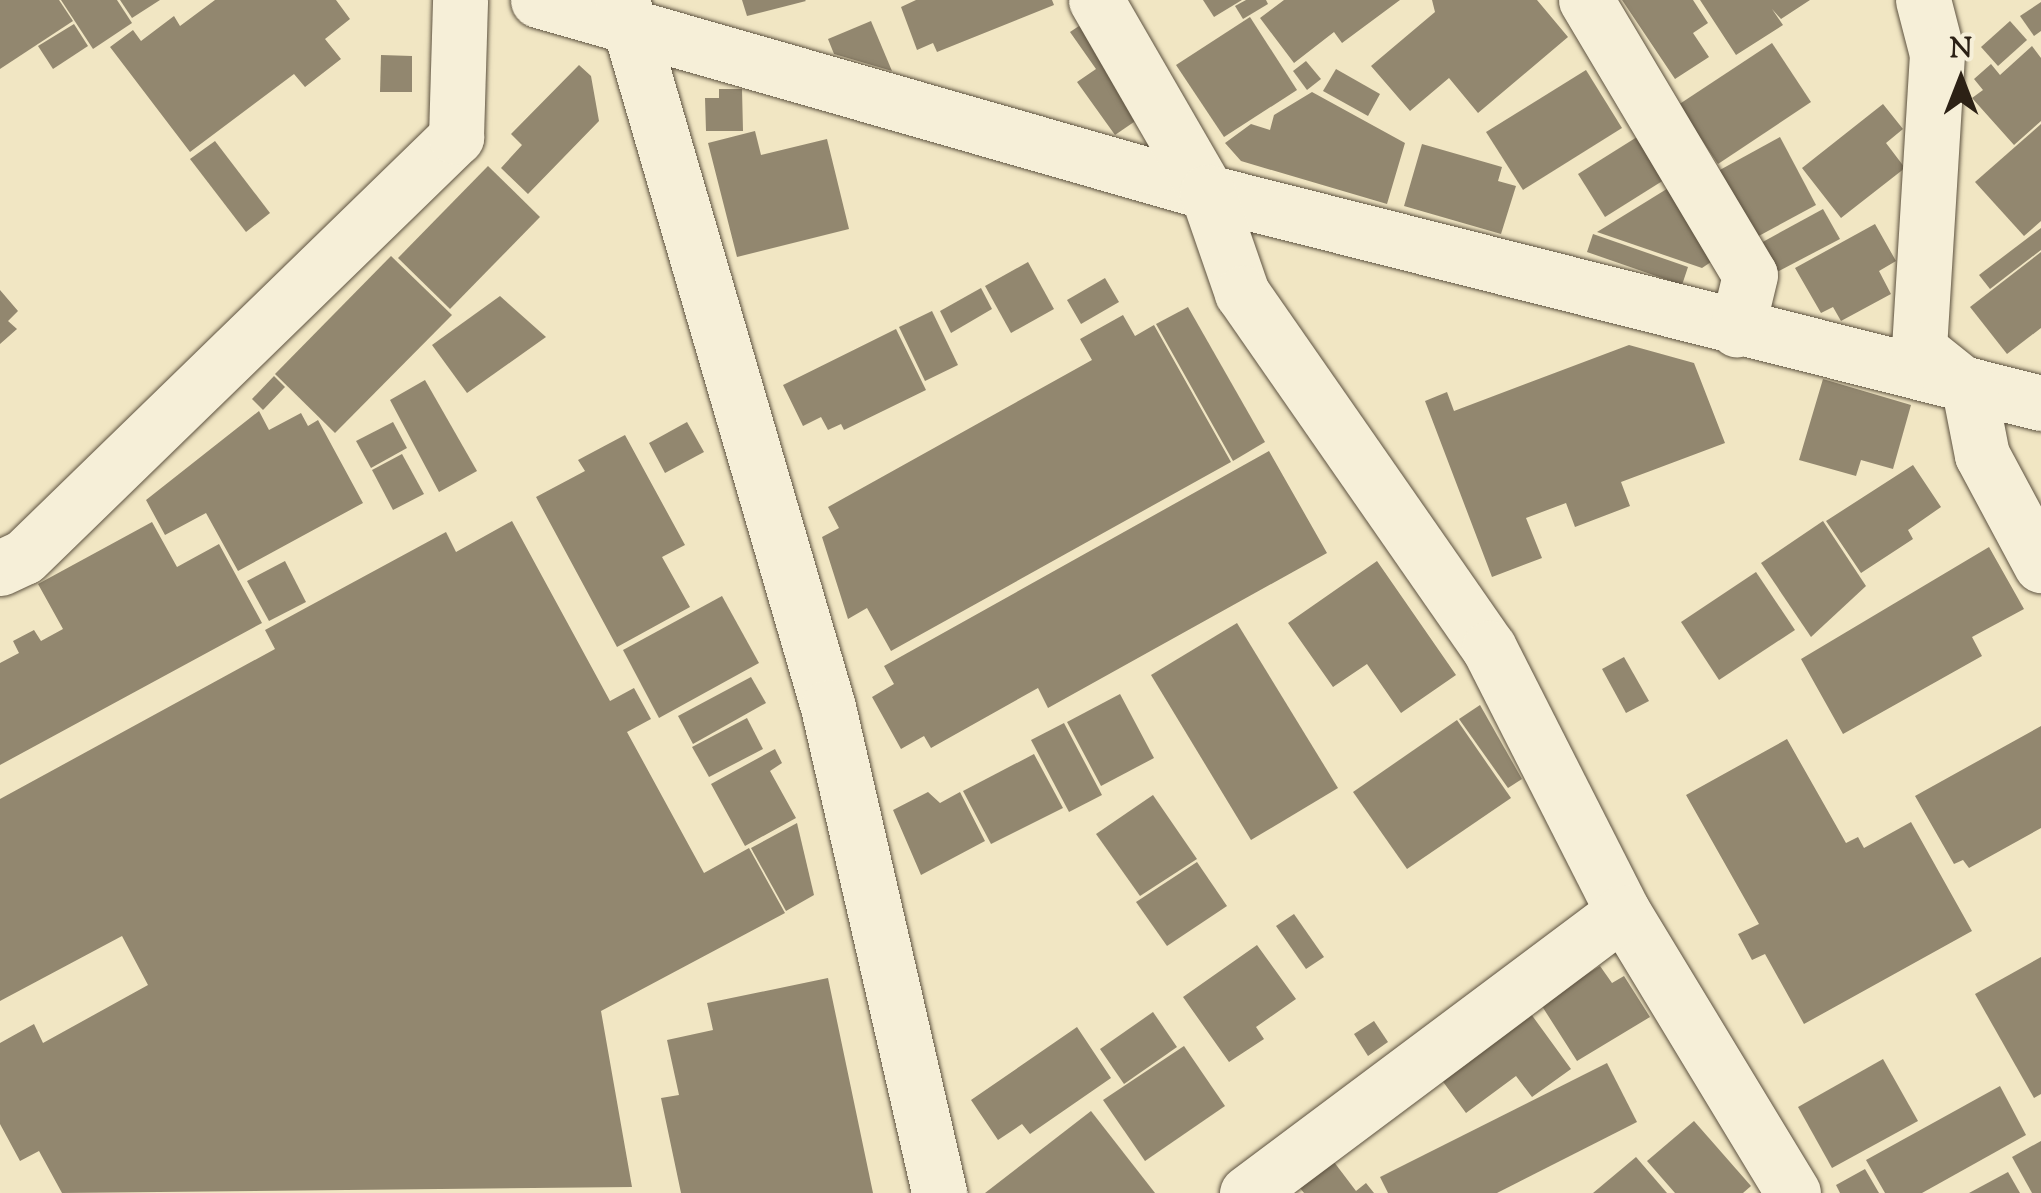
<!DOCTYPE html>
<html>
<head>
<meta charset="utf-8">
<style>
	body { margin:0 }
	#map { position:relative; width:2041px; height:1193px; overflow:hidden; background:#f1e6c3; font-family:"Sorts Mill Goudy",serif }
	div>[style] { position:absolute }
	.building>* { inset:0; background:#92876f }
	.roads { filter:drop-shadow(0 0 2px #5d5240) drop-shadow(0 0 2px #5d5240) }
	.minor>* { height:55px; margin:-27.5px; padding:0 27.5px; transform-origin:27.5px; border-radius:27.5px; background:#f6efd8 }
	span { translate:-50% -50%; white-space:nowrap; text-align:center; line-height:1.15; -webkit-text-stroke:8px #f6efd8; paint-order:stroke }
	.north { position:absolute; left:1911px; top:30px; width:100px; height:100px; -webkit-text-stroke:8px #f6efd8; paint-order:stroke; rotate:0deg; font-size:28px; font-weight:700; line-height:40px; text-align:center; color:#2c2115 }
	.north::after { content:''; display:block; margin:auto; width:35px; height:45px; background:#2c2115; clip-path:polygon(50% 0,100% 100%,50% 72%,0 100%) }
</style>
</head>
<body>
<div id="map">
	<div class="building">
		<div style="clip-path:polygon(0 0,59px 0,73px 21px,0 69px)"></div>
		<div style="clip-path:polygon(61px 0,117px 0,132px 23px,93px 49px)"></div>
		<div style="clip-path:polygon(120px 0,160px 0,132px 18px)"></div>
		<div style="clip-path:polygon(215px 0,336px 0,350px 19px,325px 39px,341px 59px,305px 87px,294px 74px,190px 152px,110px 47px,133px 30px,141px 41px,174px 16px,180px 26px)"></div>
		<div style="clip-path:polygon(742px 0,805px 0,806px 1px,747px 16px)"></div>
		<div style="clip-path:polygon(916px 0,1052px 0,1054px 5px,937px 52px,933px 43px,917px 50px,901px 7px)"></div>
		<div style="clip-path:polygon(1203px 0,1242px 0,1214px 17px)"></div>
		<div style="clip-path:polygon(1246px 0,1266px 0,1268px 4px,1243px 19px,1235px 6px)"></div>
		<div style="clip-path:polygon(1284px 0,1400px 0,1342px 43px,1334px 32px,1294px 63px,1260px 18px)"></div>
		<div style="clip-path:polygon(1432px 0,1537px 0,1568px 37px,1478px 113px,1449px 78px,1410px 111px,1371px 66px,1435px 12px)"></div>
		<div style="clip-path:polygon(1622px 0,1693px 0,1708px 23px,1693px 33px,1709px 57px,1675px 79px)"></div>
		<div style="clip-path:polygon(1700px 0,1810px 0,1781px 19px,1772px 9px,1783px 25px,1736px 55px)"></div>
		<div style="clip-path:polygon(2041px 2px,2041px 31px,2034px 36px,2020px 16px)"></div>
		<div style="clip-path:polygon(1250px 17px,1297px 90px,1224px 137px,1176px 65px)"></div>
		<div style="clip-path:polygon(871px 21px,892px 71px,834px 54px,828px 39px)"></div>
		<div style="clip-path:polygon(2010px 21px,2027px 40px,1998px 66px,1981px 47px)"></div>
		<div style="clip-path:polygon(74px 24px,88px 46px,53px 69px,38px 46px)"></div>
		<div style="clip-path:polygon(1082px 24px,1147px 113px,1115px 135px,1077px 82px,1096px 69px,1070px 32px)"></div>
		<div style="clip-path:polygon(1772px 43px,1811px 102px,1718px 164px,1678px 105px)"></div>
		<div style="clip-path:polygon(2032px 46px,2041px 58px,2041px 121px,2014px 145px,1972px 98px,1983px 90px,1974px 79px,1991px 64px,2000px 75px)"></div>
		<div style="clip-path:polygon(381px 55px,412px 56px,412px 92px,380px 92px)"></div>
		<div style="clip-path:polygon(1306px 61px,1321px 79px,1307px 90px,1293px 71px)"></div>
		<div style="clip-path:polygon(579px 65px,591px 76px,599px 121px,528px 194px,501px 168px,522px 145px,511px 134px)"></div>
		<div style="clip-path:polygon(1336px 69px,1380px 94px,1368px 116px,1323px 91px)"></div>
		<div style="clip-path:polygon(1586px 70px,1622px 128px,1523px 190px,1486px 132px)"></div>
		<div style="clip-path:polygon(719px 89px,742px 89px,743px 131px,706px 131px,705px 98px,719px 98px)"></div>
		<div style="clip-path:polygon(1312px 92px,1405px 143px,1387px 204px,1241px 161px,1225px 143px,1251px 124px,1270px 130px,1274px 115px)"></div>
		<div style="clip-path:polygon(1883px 104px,1903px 129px,1886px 143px,1905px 168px,1841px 218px,1802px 168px)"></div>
		<div style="clip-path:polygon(2041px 124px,2041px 221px,2024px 236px,1975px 182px)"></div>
		<div style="clip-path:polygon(755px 131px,761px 155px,827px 139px,849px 229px,737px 257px,708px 143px)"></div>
		<div style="clip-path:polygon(1637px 137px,1664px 180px,1605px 217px,1578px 174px)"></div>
		<div style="clip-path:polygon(1780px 137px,1816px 205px,1755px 238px,1718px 171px)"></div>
		<div style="clip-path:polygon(215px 141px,270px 213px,246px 232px,190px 159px)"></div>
		<div style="clip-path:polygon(1422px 144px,1502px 167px,1498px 181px,1516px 186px,1501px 234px,1404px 206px)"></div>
		<div style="clip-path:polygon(488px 166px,540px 217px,450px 309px,398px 258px)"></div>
		<div style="clip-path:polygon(1670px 187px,1714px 260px,1702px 268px,1597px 232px)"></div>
		<div style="clip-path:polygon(1823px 209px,1840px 239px,1775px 273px,1759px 244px)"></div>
		<div style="clip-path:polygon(1875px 224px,1896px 261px,1879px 271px,1891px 294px,1841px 321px,1833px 307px,1821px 313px,1795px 268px)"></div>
		<div style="clip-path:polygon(2041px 228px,2041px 250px,1990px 289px,1979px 275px)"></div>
		<div style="clip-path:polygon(1593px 234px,1688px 267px,1682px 285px,1587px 252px)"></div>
		<div style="clip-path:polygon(2041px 252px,2041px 328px,2007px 354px,1970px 307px)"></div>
		<div style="clip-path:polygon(391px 256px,452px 315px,335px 433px,275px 374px)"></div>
		<div style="clip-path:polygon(1028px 262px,1054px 309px,1011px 333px,985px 286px)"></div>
		<div style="clip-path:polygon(1105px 278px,1119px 302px,1081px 324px,1067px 300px)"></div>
		<div style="clip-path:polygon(981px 288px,992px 309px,951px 333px,940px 311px)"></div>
		<div style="clip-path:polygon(0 290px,18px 311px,8px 321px,17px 329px,0 344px)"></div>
		<div style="clip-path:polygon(500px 296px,546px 337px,467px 393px,432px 345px)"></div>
		<div style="clip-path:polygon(1188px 307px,1265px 442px,1233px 461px,1156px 324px)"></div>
		<div style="clip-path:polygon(932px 311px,958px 365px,925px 381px,899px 327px)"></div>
		<div style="clip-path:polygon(1123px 315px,1135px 336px,1154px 325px,1231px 462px,891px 651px,867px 608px,848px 619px,822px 537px,839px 528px,828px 507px,1092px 360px,1080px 339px)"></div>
		<div style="clip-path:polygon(896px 329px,926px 390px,844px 430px,841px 424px,828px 430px,821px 417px,803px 426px,783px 385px)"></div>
		<div style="clip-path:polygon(1629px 345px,1694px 363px,1725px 443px,1621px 482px,1630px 506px,1575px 527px,1566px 503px,1526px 518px,1542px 558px,1492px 577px,1425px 401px,1447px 392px,1454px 411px)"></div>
		<div style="clip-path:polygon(274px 376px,285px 387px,263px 410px,252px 399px)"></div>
		<div style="clip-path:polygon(1823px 379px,1911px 405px,1893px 469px,1861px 460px,1856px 476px,1799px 460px)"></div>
		<div style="clip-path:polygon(425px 380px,477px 471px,439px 492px,390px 400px)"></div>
		<div style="clip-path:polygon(259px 411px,269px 430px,301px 413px,308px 426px,318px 420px,363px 503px,238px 571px,206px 513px,165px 535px,146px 500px)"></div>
		<div style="clip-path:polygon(393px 422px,407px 448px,371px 468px,356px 441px)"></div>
		<div style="clip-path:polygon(687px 422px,704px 452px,665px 473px,649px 443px)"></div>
		<div style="clip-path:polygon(625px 435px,685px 545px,662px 557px,690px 607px,617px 647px,536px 497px,585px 471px,578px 460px)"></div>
		<div style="clip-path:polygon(1269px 451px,1327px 553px,1048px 708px,1038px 688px,931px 748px,924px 736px,901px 749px,872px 697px,894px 684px,884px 666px)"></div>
		<div style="clip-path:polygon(402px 454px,424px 494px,393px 510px,372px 470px)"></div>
		<div style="clip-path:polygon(1913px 465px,1941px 507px,1908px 530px,1913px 539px,1861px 573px,1826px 521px)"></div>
		<div style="clip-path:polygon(512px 521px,610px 701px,634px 688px,651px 719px,627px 732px,704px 873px,749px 848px,785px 913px,601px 1011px,632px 1187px,62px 1193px,39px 1151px,20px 1161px,0 1124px,0 1043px,34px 1024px,43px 1043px,148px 985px,122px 936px,0 1001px,0 799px,275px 649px,265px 630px,446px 532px,456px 552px)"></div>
		<div style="clip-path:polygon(1823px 521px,1866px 586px,1811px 637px,1761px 563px)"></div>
		<div style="clip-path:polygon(152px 522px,177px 567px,219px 544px,262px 623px,0 765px,0 663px,19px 653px,13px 641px,34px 630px,41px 641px,63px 629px,38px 584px)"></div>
		<div style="clip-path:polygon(1989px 547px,2024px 609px,1972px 637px,1982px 656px,1843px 734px,1801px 659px)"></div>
		<div style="clip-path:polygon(285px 561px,306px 602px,269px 621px,247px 581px)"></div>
		<div style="clip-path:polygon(1377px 561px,1456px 675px,1401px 713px,1367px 664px,1333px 687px,1288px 623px)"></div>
		<div style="clip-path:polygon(1756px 572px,1795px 630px,1719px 680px,1681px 622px)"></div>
		<div style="clip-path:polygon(722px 596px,759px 663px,659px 718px,623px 650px)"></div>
		<div style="clip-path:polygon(1237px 623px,1338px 788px,1251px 840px,1151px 675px)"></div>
		<div style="clip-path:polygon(1624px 657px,1649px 701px,1626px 713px,1602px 669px)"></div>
		<div style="clip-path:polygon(751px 677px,766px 703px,693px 744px,678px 716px)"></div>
		<div style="clip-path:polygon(1120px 694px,1154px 758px,1101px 786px,1067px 722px)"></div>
		<div style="clip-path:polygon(1480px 705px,1522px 779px,1508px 788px,1459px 719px)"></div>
		<div style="clip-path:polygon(747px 718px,763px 749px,709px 777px,692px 747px)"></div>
		<div style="clip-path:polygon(1457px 720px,1511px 798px,1407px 869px,1353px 792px)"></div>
		<div style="clip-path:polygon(1064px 723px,1102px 795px,1069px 812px,1031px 740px)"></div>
		<div style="clip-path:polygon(2041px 726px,2041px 828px,1969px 868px,1963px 860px,1954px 864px,1915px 796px)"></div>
		<div style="clip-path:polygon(1787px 739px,1846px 843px,1858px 837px,1864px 848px,1911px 822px,1972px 931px,1804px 1024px,1765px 954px,1752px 960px,1738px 934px,1759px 924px,1686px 795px)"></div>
		<div style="clip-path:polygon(775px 749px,782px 763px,770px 771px,796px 818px,745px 846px,711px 784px)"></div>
		<div style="clip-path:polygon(1034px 754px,1063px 808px,991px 844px,963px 791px)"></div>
		<div style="clip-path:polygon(928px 792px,940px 803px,960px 792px,985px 841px,921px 875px,893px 810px)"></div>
		<div style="clip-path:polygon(1153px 795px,1197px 859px,1140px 896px,1096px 834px)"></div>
		<div style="clip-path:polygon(797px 823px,814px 895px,786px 911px,751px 848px)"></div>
		<div style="clip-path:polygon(1197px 862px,1227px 906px,1167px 946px,1136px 902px)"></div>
		<div style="clip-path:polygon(1294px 914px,1324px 957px,1306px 969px,1276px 926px)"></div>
		<div style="clip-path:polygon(1257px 945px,1296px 999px,1256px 1027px,1264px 1039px,1229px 1062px,1183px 997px)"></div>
		<div style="clip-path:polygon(2041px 957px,2041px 1094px,2034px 1098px,1975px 994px)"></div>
		<div style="clip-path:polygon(1600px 966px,1612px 983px,1624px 976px,1650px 1017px,1577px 1061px,1540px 1003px)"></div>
		<div style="clip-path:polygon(828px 978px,873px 1193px,681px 1193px,661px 1098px,679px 1095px,667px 1040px,713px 1030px,707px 1003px)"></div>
		<div style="clip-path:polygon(1153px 1012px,1177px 1047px,1124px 1084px,1100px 1049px)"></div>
		<div style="clip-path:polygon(1531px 1014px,1571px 1069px,1532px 1097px,1516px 1076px,1466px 1113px,1441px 1079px)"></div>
		<div style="clip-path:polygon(1374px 1021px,1388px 1042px,1368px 1056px,1354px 1034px)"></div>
		<div style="clip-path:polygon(1077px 1027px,1111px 1078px,1030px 1134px,1022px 1124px,998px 1140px,971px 1100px)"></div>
		<div style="clip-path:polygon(1184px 1046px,1225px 1106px,1145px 1161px,1103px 1100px)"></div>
		<div style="clip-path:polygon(1883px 1059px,1918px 1121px,1832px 1168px,1798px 1107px)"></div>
		<div style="clip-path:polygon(1607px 1063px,1637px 1122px,1497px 1193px,1388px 1193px,1380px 1177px)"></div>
		<div style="clip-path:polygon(2000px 1086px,2026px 1135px,1922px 1193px,1885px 1193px,1866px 1160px)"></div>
		<div style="clip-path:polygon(1091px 1111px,1155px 1193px,985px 1193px)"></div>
		<div style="clip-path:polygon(1694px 1121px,1751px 1186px,1743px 1193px,1675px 1193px,1647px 1161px)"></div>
		<div style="clip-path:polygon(2041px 1141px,2041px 1193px,2032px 1193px,2012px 1157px)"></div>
		<div style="clip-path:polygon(1636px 1157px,1667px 1193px,1593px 1193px)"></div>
		<div style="clip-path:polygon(1334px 1162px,1356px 1191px,1366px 1183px,1374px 1193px,1304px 1193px,1300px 1188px)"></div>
		<div style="clip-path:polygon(1865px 1169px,1879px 1193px,1840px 1193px,1836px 1185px)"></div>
		<div style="clip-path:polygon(2008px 1172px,2020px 1193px,1969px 1193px)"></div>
	</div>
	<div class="roads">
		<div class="minor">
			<div style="left:538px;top:0;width:696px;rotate:16.01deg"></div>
			<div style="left:1207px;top:192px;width:860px;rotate:14.2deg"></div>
			<div style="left:622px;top:0;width:736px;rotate:73.76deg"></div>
			<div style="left:828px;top:707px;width:499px;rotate:77.1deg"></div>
			<div style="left:1096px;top:0;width:222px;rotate:60deg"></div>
			<div style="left:1207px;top:192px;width:107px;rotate:70.9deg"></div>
			<div style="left:1242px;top:293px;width:432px;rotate:55.2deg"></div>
			<div style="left:1489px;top:648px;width:296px;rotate:63.1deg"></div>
			<div style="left:1623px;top:912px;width:328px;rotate:58.8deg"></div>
			<div style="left:1586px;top:0;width:320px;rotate:59.2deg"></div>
			<div style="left:1750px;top:275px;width:56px;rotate:103.5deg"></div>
			<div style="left:1923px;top:0;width:56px;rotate:75.5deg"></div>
			<div style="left:1937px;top:54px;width:296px;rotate:93.5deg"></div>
			<div style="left:1919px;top:349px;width:64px;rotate:38.7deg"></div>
			<div style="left:1969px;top:389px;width:67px;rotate:78.9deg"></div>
			<div style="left:1982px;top:455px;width:125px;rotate:61.8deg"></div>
			<div style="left:0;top:568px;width:26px;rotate:-25deg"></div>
			<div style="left:24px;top:557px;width:603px;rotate:-44.19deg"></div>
			<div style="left:456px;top:137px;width:137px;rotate:-88.3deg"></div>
			<div style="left:1247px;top:1193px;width:469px;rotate:-36.8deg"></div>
		</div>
	</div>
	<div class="north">N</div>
</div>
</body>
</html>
